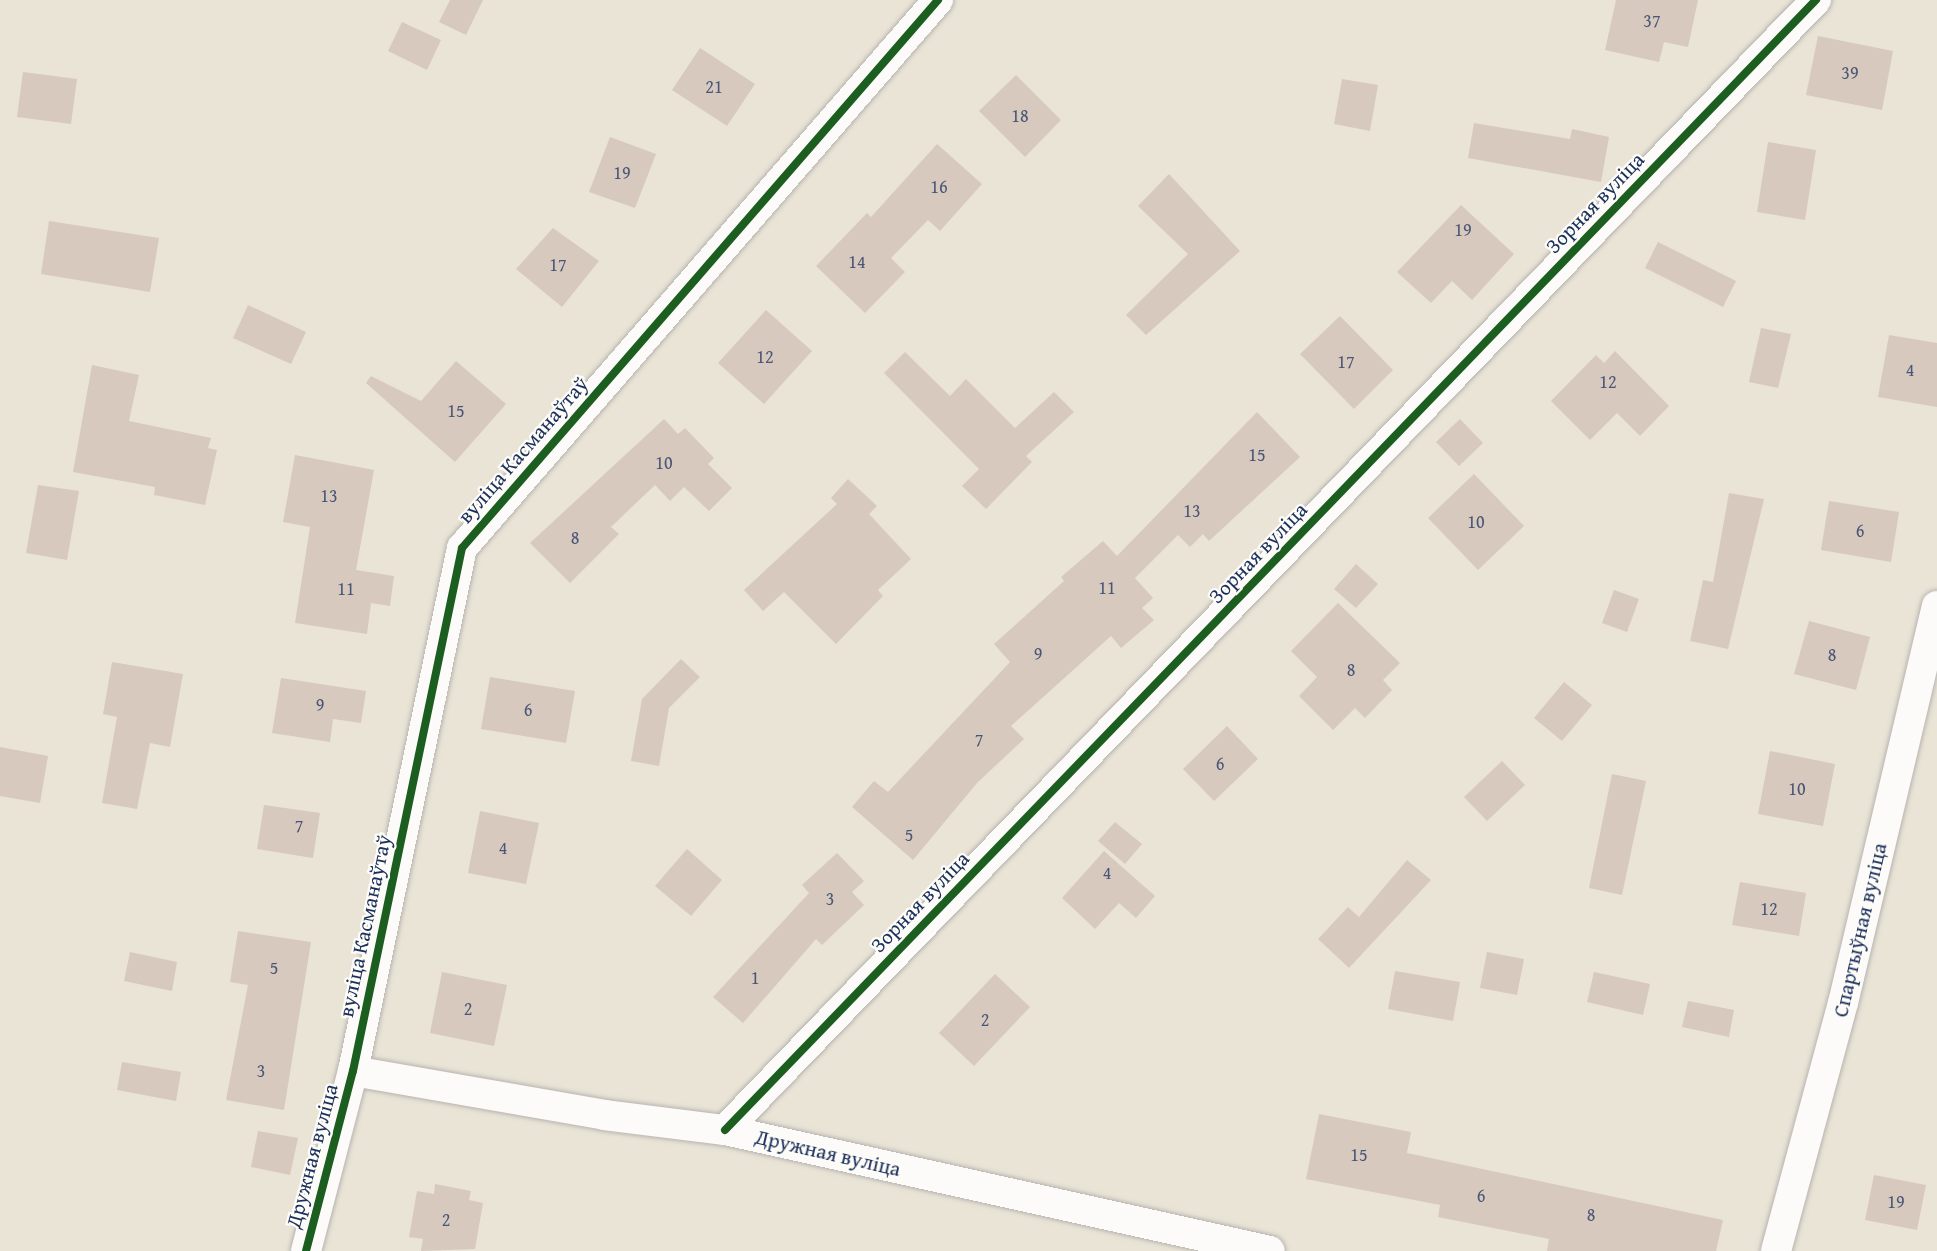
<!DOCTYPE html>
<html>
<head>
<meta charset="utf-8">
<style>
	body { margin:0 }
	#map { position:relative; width:1937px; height:1251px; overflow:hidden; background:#eae4d6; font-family:"Gentium Book Plus",serif }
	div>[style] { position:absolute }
	.building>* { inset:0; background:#d7c9be }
	.roads { filter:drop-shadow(0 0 2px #b6b4b0) drop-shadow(0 0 2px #b6b4b0) }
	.street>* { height:30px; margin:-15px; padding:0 15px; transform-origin:15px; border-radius:15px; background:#fcfbf9 }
	.cycleway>* { height:8px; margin:-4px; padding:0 4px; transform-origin:4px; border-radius:4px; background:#1b5e20 }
	span { translate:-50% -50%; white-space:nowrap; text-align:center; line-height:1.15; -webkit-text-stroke:4.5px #fdfcf7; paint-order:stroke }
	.number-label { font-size:18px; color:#4a5676 }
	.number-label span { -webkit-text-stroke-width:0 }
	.street-label { font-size:21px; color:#1b2f5e }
</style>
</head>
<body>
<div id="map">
	<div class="building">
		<div style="clip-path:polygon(450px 0,483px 0,466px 35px,439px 22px)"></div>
		<div style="clip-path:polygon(1616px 0,1698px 0,1688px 47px,1664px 42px,1659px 62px,1605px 50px)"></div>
		<div style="clip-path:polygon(402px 22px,441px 40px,427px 70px,388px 51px)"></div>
		<div style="clip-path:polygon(1818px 36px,1893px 51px,1882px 110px,1806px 95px)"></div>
		<div style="clip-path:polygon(700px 48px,755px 84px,727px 126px,672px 90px)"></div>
		<div style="clip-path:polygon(23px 72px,77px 79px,71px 124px,17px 117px)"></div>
		<div style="clip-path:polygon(1016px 75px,1061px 120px,1025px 157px,979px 111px)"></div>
		<div style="clip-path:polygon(1342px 79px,1378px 85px,1370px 131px,1334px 124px)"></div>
		<div style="clip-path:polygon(1474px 123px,1570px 139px,1572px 129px,1609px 137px,1601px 182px,1468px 158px)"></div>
		<div style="clip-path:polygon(610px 137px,656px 154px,635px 208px,589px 192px)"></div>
		<div style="clip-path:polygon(1768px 142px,1816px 150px,1805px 220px,1757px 212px)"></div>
		<div style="clip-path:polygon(937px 144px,982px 184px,940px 231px,928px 220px,891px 258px,905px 272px,865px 313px,816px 266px,867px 213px,871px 217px)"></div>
		<div style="clip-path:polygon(1169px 174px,1240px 251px,1146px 335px,1126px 315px,1188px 254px,1138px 206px)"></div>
		<div style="clip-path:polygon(1461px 205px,1514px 254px,1472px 300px,1452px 281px,1431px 303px,1397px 272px)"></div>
		<div style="clip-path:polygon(49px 221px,159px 238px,150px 292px,41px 274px)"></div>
		<div style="clip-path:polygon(553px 228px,599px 261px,562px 307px,516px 269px)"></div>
		<div style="clip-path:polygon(1658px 242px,1736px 281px,1723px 307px,1645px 268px)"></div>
		<div style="clip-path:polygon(248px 305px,306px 332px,291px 364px,233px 338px)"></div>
		<div style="clip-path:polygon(766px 310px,812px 351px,764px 404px,718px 363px)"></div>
		<div style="clip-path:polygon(1340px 316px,1393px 370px,1354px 409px,1300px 354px)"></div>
		<div style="clip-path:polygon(1761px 328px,1791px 334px,1778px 388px,1749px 382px)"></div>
		<div style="clip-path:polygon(1889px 335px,1937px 343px,1937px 407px,1878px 397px)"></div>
		<div style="clip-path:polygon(1615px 351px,1669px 406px,1640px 436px,1617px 413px,1590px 440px,1551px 401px,1596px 355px,1604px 363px)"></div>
		<div style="clip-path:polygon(905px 352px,950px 396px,966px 379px,1015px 428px,1054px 392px,1074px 412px,1026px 456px,1032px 462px,986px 509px,962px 486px,979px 469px,884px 373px)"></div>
		<div style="clip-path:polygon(456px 361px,506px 404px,455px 462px,366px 383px,371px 376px,421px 401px)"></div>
		<div style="clip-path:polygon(92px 365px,139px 375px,129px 421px,211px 438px,208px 448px,217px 450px,205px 505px,154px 495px,155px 487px,73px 472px)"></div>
		<div style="clip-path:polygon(1257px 412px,1300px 457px,1209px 541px,1203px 534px,1190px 547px,1178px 535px,1135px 578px,1153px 598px,1142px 608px,1154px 620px,1121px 648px,1111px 636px,1011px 726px,1024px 739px,977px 783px,913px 860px,852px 807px,874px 781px,888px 792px,1010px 662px,994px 644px,1064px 581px,1061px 577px,1103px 541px,1117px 556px)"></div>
		<div style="clip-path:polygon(664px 419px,678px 434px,685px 428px,714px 458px,708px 464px,732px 488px,709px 511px,684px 487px,670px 501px,655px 485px,611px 527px,619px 534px,570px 583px,530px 543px)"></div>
		<div style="clip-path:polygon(1460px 419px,1483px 443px,1459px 466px,1436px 442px)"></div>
		<div style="clip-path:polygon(295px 455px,374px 470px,356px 570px,394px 576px,390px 606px,371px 603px,367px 634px,295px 623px,310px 527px,283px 522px)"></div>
		<div style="clip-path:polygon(1474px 474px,1524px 526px,1478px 570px,1428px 518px)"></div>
		<div style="clip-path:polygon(848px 479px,877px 506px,869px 514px,911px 559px,878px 590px,883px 596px,836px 644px,784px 592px,763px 611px,744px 590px,837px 504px,831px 498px)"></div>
		<div style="clip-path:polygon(38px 485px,79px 491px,67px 560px,26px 553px)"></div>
		<div style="clip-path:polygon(1729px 493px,1764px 499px,1728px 649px,1690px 641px,1703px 580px,1713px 582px)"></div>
		<div style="clip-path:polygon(1829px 501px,1899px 512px,1891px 562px,1821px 550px)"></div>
		<div style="clip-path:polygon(1356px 564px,1378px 584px,1356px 608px,1334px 589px)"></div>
		<div style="clip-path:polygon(1614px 590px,1639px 599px,1627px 632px,1602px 623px)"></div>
		<div style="clip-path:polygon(1338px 603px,1400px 663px,1383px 680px,1392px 690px,1365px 718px,1355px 708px,1333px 730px,1299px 696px,1317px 677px,1291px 651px)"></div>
		<div style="clip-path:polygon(1809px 621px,1870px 637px,1856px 690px,1794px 674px)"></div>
		<div style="clip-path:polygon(681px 659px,700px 677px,669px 708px,659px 766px,631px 761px,642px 699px)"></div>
		<div style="clip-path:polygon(112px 662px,183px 674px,170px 747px,150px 743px,137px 809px,102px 803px,117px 717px,103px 714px)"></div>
		<div style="clip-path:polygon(490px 677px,575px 691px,566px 743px,481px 729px)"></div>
		<div style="clip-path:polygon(281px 678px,366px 691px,361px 723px,333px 719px,330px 742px,272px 733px)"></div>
		<div style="clip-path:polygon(1564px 682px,1592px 705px,1562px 741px,1534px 718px)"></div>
		<div style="clip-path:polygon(1227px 726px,1258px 759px,1214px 801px,1183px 769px)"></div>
		<div style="clip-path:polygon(0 747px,48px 756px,40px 803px,0 796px)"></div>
		<div style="clip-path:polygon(1770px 751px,1835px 764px,1823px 826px,1758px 814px)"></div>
		<div style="clip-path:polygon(1502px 761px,1525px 785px,1487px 821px,1464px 797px)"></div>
		<div style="clip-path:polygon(1612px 774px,1646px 781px,1622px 895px,1589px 888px)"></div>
		<div style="clip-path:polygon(264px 805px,320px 813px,313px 858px,257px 849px)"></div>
		<div style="clip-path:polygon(480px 811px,539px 823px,526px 884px,468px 873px)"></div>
		<div style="clip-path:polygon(1115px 822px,1142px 844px,1125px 864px,1098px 841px)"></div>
		<div style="clip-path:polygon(687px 849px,722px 880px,691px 916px,655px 886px)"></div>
		<div style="clip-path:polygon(1104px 851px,1155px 896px,1136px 918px,1119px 903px,1095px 929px,1062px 898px)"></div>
		<div style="clip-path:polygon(837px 853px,864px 881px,852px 892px,864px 905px,822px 945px,816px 939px,743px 1023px,713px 997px,809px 893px,802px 885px)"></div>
		<div style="clip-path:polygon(1407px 860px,1431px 880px,1349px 968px,1318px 939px,1348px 907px,1359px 917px)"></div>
		<div style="clip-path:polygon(1740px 882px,1806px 893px,1799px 936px,1732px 925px)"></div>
		<div style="clip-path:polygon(238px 931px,311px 942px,284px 1110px,226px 1100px,248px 985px,230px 982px)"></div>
		<div style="clip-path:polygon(130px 952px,177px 962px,172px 991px,124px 981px)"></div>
		<div style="clip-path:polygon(1487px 952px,1524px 959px,1517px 995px,1480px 988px)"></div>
		<div style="clip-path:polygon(1395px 971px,1460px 982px,1453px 1021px,1388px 1009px)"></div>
		<div style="clip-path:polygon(442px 972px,507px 985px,494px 1046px,430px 1033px)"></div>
		<div style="clip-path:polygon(1594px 972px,1650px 984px,1643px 1015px,1587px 1002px)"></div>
		<div style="clip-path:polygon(995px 974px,1030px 1007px,974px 1066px,939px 1033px)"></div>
		<div style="clip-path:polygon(1688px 1001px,1734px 1010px,1729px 1037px,1682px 1027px)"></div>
		<div style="clip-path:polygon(122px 1062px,181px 1072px,176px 1101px,117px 1090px)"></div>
		<div style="clip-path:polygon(1319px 1114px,1411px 1132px,1407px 1153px,1723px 1220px,1716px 1251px,1547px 1251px,1549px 1239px,1438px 1217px,1440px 1205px,1306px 1179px)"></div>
		<div style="clip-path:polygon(258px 1131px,298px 1138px,290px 1175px,251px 1167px)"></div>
		<div style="clip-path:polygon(1874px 1175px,1926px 1185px,1917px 1230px,1865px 1220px)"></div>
		<div style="clip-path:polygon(435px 1184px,471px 1191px,469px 1200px,483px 1203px,475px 1249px,421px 1251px,423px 1239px,409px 1237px,417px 1191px,434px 1194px)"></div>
	</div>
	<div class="roads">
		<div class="street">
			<div style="left:353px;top:1071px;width:255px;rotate:9.9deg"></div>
			<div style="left:604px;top:1115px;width:122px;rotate:7.1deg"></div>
			<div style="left:725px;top:1130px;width:558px;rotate:12.52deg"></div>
			<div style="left:725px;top:1130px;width:1571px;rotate:-46.01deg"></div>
			<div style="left:306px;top:1251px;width:186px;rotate:-75.4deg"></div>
			<div style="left:353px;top:1071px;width:534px;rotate:-78.23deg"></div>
			<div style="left:462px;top:548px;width:726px;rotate:-49.02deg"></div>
			<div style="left:1776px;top:1251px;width:257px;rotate:-74.9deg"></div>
			<div style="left:1843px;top:1003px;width:408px;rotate:-76.7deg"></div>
		</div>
	</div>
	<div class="cycleway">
		<div style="left:725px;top:1130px;width:1571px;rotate:-46.01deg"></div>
		<div style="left:306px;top:1251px;width:186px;rotate:-75.4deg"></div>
		<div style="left:353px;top:1071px;width:534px;rotate:-78.23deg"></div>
		<div style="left:462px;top:548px;width:726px;rotate:-49.02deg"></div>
	</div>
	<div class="number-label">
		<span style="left:1652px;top:21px">37</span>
		<span style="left:1850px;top:73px">39</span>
		<span style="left:714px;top:87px">21</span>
		<span style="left:1020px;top:116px">18</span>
		<span style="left:622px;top:173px">19</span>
		<span style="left:939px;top:187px">16</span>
		<span style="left:1463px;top:230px">19</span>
		<span style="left:857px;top:262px">14</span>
		<span style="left:558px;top:265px">17</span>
		<span style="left:765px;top:357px">12</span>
		<span style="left:1346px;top:362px">17</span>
		<span style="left:1910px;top:370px">4</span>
		<span style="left:1608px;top:382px">12</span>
		<span style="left:456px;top:411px">15</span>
		<span style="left:1257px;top:455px">15</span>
		<span style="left:664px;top:463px">10</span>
		<span style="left:329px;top:496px">13</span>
		<span style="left:1192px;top:511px">13</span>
		<span style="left:1476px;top:522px">10</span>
		<span style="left:1860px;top:531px">6</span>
		<span style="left:575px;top:538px">8</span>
		<span style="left:1107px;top:588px">11</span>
		<span style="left:346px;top:589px">11</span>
		<span style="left:1038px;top:654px">9</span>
		<span style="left:1832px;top:655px">8</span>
		<span style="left:1351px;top:670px">8</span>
		<span style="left:320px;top:705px">9</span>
		<span style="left:528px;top:710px">6</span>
		<span style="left:979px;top:740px">7</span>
		<span style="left:1220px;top:764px">6</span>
		<span style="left:1797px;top:789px">10</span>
		<span style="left:299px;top:826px">7</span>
		<span style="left:909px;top:835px">5</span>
		<span style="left:503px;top:848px">4</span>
		<span style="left:1107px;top:873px">4</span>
		<span style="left:830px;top:899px">3</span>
		<span style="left:1769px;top:909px">12</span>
		<span style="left:274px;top:968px">5</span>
		<span style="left:755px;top:978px">1</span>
		<span style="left:468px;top:1009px">2</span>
		<span style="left:985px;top:1020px">2</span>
		<span style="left:261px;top:1071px">3</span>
		<span style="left:1359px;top:1155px">15</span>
		<span style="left:1481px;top:1196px">6</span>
		<span style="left:1896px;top:1202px">19</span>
		<span style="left:1591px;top:1215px">8</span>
		<span style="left:446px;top:1220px">2</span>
	</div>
	<div class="street-label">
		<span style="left:1595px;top:203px;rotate:-46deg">Зорная вуліца</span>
		<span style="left:523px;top:450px;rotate:-49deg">вуліца Касманаўтаў</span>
		<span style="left:1258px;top:553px;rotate:-46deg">Зорная вуліца</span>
		<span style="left:920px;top:902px;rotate:-46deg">Зорная вуліца</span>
		<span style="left:365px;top:926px;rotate:-78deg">вуліца Касманаўтаў</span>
		<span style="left:1860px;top:930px;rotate:-77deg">Спартыўная вуліца</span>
		<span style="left:828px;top:1153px;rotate:13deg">Дружная вуліца</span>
		<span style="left:312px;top:1156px;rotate:-75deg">Дружная вуліца</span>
	</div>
</div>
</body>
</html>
